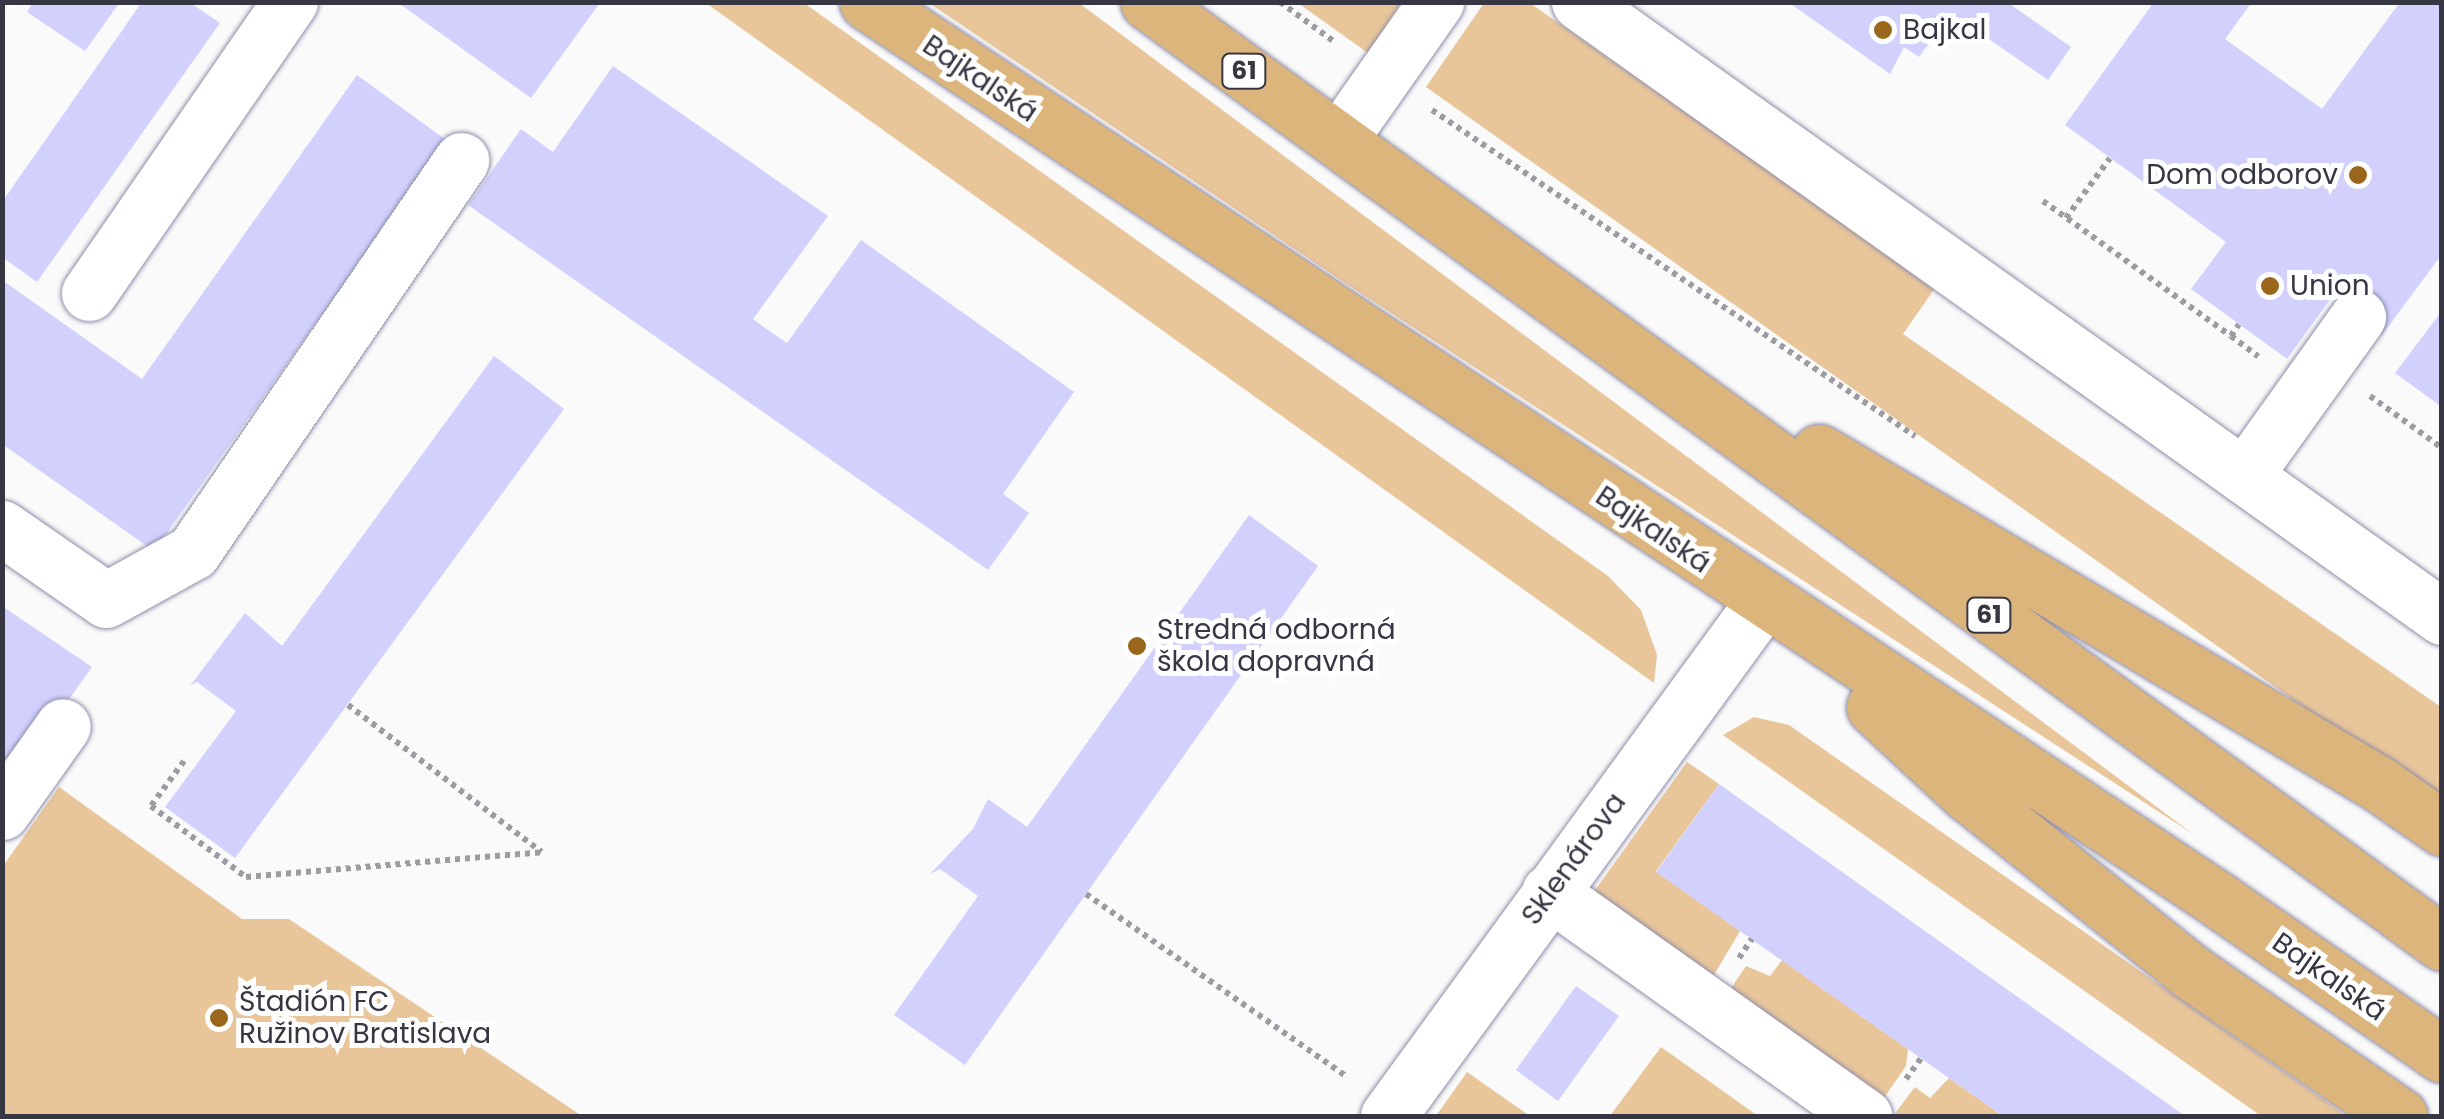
<!DOCTYPE html>
<html>
<head>
<meta charset="utf-8">
<style>
	body { margin:0 }
	#map { position:relative; width:2444px; height:1119px; overflow:hidden; background:#fafafa; font-family:Poppins,sans-serif }
	div>[style] { position:absolute }
	.green>* { inset:0; background:#e9c59a }
	.building>* { inset:0; background:#d2d1fe }
	.path>* { height:6px; margin-top:-3px; transform-origin:0; background:repeating-linear-gradient(90deg,#9c9ca2 0 5px,transparent 0 10px) }
	.roads { filter:drop-shadow(0 0 2px #8e8eac) drop-shadow(0 0 2px #8e8eac) }
	.minor>* { height:55px; margin:-27.5px; padding:0 27.5px; transform-origin:27.5px; border-radius:27.5px; background:#fff }
	.major>* { height:55px; margin:-27.5px; padding:0 27.5px; transform-origin:27.5px; border-radius:27.5px; background:#dcb57c }
	.dots>* { width:28px; height:28px; translate:-50% -50%; box-sizing:border-box; border:5px solid #fff; border-radius:50% }
	span { translate:-50% -50%; white-space:nowrap; text-align:center; line-height:1.15; -webkit-text-stroke:10px #fff; paint-order:stroke }
	.shield-label span { padding:2px 8px; background:#fff; border:2px solid; border-radius:8px; -webkit-text-stroke-width:0 }
	.shield-label { font-size:25px; color:#373744; font-weight:700 }
	.poi-label { font-size:28px; color:#373744 }
	.left { translate:0 -50%; text-align:left }
	.right { translate:-100% -50%; text-align:right }
	.street-label { font-size:28px; color:#373744 }
	.frame { position:absolute; inset:0; border:5px solid #373744; pointer-events:none }
</style>
</head>
<body>
<div id="map">
	<div class="green">
		<div style="clip-path:polygon(706px 3px,804px 3px,1608px 576px,1641px 610px,1657px 655px,1654px 683px)"></div>
		<div style="clip-path:polygon(929px 3px,1079px 3px,2193px 834px,1348px 285px)"></div>
		<div style="clip-path:polygon(1298px 3px,1401px 3px,1368px 53px)"></div>
		<div style="clip-path:polygon(1484px 3px,1530px 3px,1935px 288px,1903px 334px,2441px 707px,2441px 804px,1426px 87px)"></div>
		<div style="clip-path:polygon(1754px 717px,1789px 725px,2347px 1116px,2261px 1116px,1723px 735px)"></div>
		<div style="clip-path:polygon(1687px 762px,1719px 784px,1656px 871px,1740px 931px,1708px 985px,1588px 900px)"></div>
		<div style="clip-path:polygon(59px 787px,242px 919px,289px 919px,582px 1116px,3px 1116px,3px 866px)"></div>
		<div style="clip-path:polygon(1782px 960px,1908px 1049px,1906px 1066px,1879px 1105px,1725px 997px,1746px 966px,1770px 976px)"></div>
		<div style="clip-path:polygon(1661px 1047px,1758px 1116px,1610px 1116px)"></div>
		<div style="clip-path:polygon(1467px 1072px,1530px 1116px,1436px 1116px)"></div>
		<div style="clip-path:polygon(1949px 1078px,2003px 1116px,1893px 1116px,1915px 1087px,1930px 1098px)"></div>
	</div>
	<div class="building">
		<div style="clip-path:polygon(33px 2px,120px 2px,85px 51px,27px 12px)"></div>
		<div style="clip-path:polygon(142px 2px,189px 2px,220px 23px,37px 282px,2px 257px,2px 202px)"></div>
		<div style="clip-path:polygon(397px 2px,597px 2px,599px 4px,531px 98px)"></div>
		<div style="clip-path:polygon(1788px 2px,2007px 2px,2071px 47px,2048px 80px,1951px 13px,1919px 57px,1904px 47px,1890px 74px)"></div>
		<div style="clip-path:polygon(2154px 2px,2252px 2px,2225px 39px,2322px 109px,2400px 2px,2442px 2px,2442px 254px,2382px 335px,2331px 298px,2287px 359px,2191px 289px,2226px 242px,2065px 125px)"></div>
		<div style="clip-path:polygon(613px 66px,828px 216px,753px 319px,761px 325px,787px 343px,861px 240px,1074px 392px,1003px 494px,1029px 513px,988px 570px,468px 205px,521px 129px,553px 152px)"></div>
		<div style="clip-path:polygon(357px 75px,446px 140px,154px 551px,2px 444px,2px 280px,142px 379px)"></div>
		<div style="clip-path:polygon(2442px 311px,2442px 407px,2395px 373px)"></div>
		<div style="clip-path:polygon(494px 356px,564px 409px,235px 858px,165px 807px,236px 711px,197px 682px,190px 686px,245px 613px,282px 646px)"></div>
		<div style="clip-path:polygon(1249px 515px,1318px 566px,965px 1065px,894px 1015px,978px 896px,940px 869px,930px 874px,973px 829px,988px 799px,1027px 827px)"></div>
		<div style="clip-path:polygon(2px 606px,92px 667px,2px 793px)"></div>
		<div style="clip-path:polygon(1719px 784px,1887px 904px,2185px 1116px,2003px 1116px,1656px 872px)"></div>
		<div style="clip-path:polygon(1576px 986px,1619px 1016px,1558px 1101px,1516px 1070px)"></div>
	</div>
	<div class="path">
		<div style="left:1280px;top:2px;width:69px;rotate:36.2deg"></div>
		<div style="left:1432px;top:110px;width:583px;rotate:34.02deg"></div>
		<div style="left:2043px;top:201px;width:231px;rotate:35.7deg"></div>
		<div style="left:2231px;top:336px;width:14px;rotate:-56deg"></div>
		<div style="left:2066px;top:218px;width:74px;rotate:-53.7deg"></div>
		<div style="left:2231px;top:336px;width:34px;rotate:37deg"></div>
		<div style="left:2370px;top:396px;width:89px;rotate:35.8deg"></div>
		<div style="left:348px;top:705px;width:243px;rotate:37.2deg"></div>
		<div style="left:184px;top:761px;width:56px;rotate:126.3deg"></div>
		<div style="left:151px;top:806px;width:119px;rotate:36.8deg"></div>
		<div style="left:246px;top:877px;width:297px;rotate:-4.8deg"></div>
		<div style="left:1086px;top:894px;width:319px;rotate:35deg"></div>
		<div style="left:1739px;top:958px;width:23px;rotate:-56deg"></div>
		<div style="left:1906px;top:1079px;width:26px;rotate:-54deg"></div>
	</div>
	<div class="roads">
		<div class="minor">
			<div style="left:1579px;top:2px;width:1060px;rotate:35.47deg"></div>
			<div style="left:1339px;top:140px;width:169px;rotate:-54.9deg"></div>
			<div style="left:89px;top:293px;width:354px;rotate:-55.4deg"></div>
			<div style="left:2244px;top:476px;width:196px;rotate:-54.4deg"></div>
			<div style="left:2px;top:528px;width:126px;rotate:34.7deg"></div>
			<div style="left:106px;top:600px;width:99px;rotate:-28.9deg"></div>
			<div style="left:193px;top:552px;width:475px;rotate:-55.6deg"></div>
			<div style="left:2px;top:812px;width:105px;rotate:-54.7deg"></div>
			<div style="left:1549px;top:892px;width:387px;rotate:35.4deg"></div>
			<div style="left:1388px;top:1116px;width:635px;rotate:-53.91deg"></div>
		</div>
		<div class="major">
			<div style="left:867px;top:2px;width:1624px;rotate:33.6deg"></div>
			<div style="left:2220px;top:901px;width:270px;rotate:34.7deg"></div>
			<div style="left:1148px;top:2px;width:1600px;rotate:36.02deg"></div>
			<div style="left:1819px;top:452px;width:651px;rotate:30.66deg"></div>
			<div style="left:2379px;top:784px;width:77px;rotate:34.9deg"></div>
			<div style="left:1874px;top:707px;width:127px;rotate:42.8deg"></div>
			<div style="left:1967px;top:793px;width:290px;rotate:38.6deg"></div>
			<div style="left:2194px;top:974px;width:250px;rotate:34.6deg"></div>
		</div>
	</div>
	<div class="dots">
		<div style="left:1883px;top:30px;background:#99661c"></div>
		<div style="left:2358px;top:175px;background:#99661c"></div>
		<div style="left:2270px;top:286px;background:#99661c"></div>
		<div style="left:1137px;top:646px;background:#99661c"></div>
		<div style="left:219px;top:1018px;background:#99661c"></div>
	</div>
	<div class="shield-label">
		<span style="left:1244px;top:71px">61</span>
		<span style="left:1989px;top:615px">61</span>
	</div>
	<div class="poi-label">
		<span class="left" style="left:1903px;top:30px">Bajkal</span>
		<span class="right" style="left:2338px;top:175px">Dom odborov</span>
		<span class="left" style="left:2290px;top:286px">Union</span>
		<span class="left" style="left:1157px;top:646px">Stredná odborná<br>škola dopravná</span>
		<span class="left" style="left:239px;top:1018px">Štadión FC<br>Ružinov Bratislava</span>
	</div>
	<div class="street-label">
		<span style="left:980px;top:79px;rotate:34deg">Bajkalská</span>
		<span style="left:1653px;top:530px;rotate:34deg">Bajkalská</span>
		<span style="left:1574px;top:859px;rotate:-54deg">Sklenárova</span>
		<span style="left:2329px;top:977px;rotate:35deg">Bajkalská</span>
	</div>
	<div class="frame"></div>
</div>
</body>
</html>
